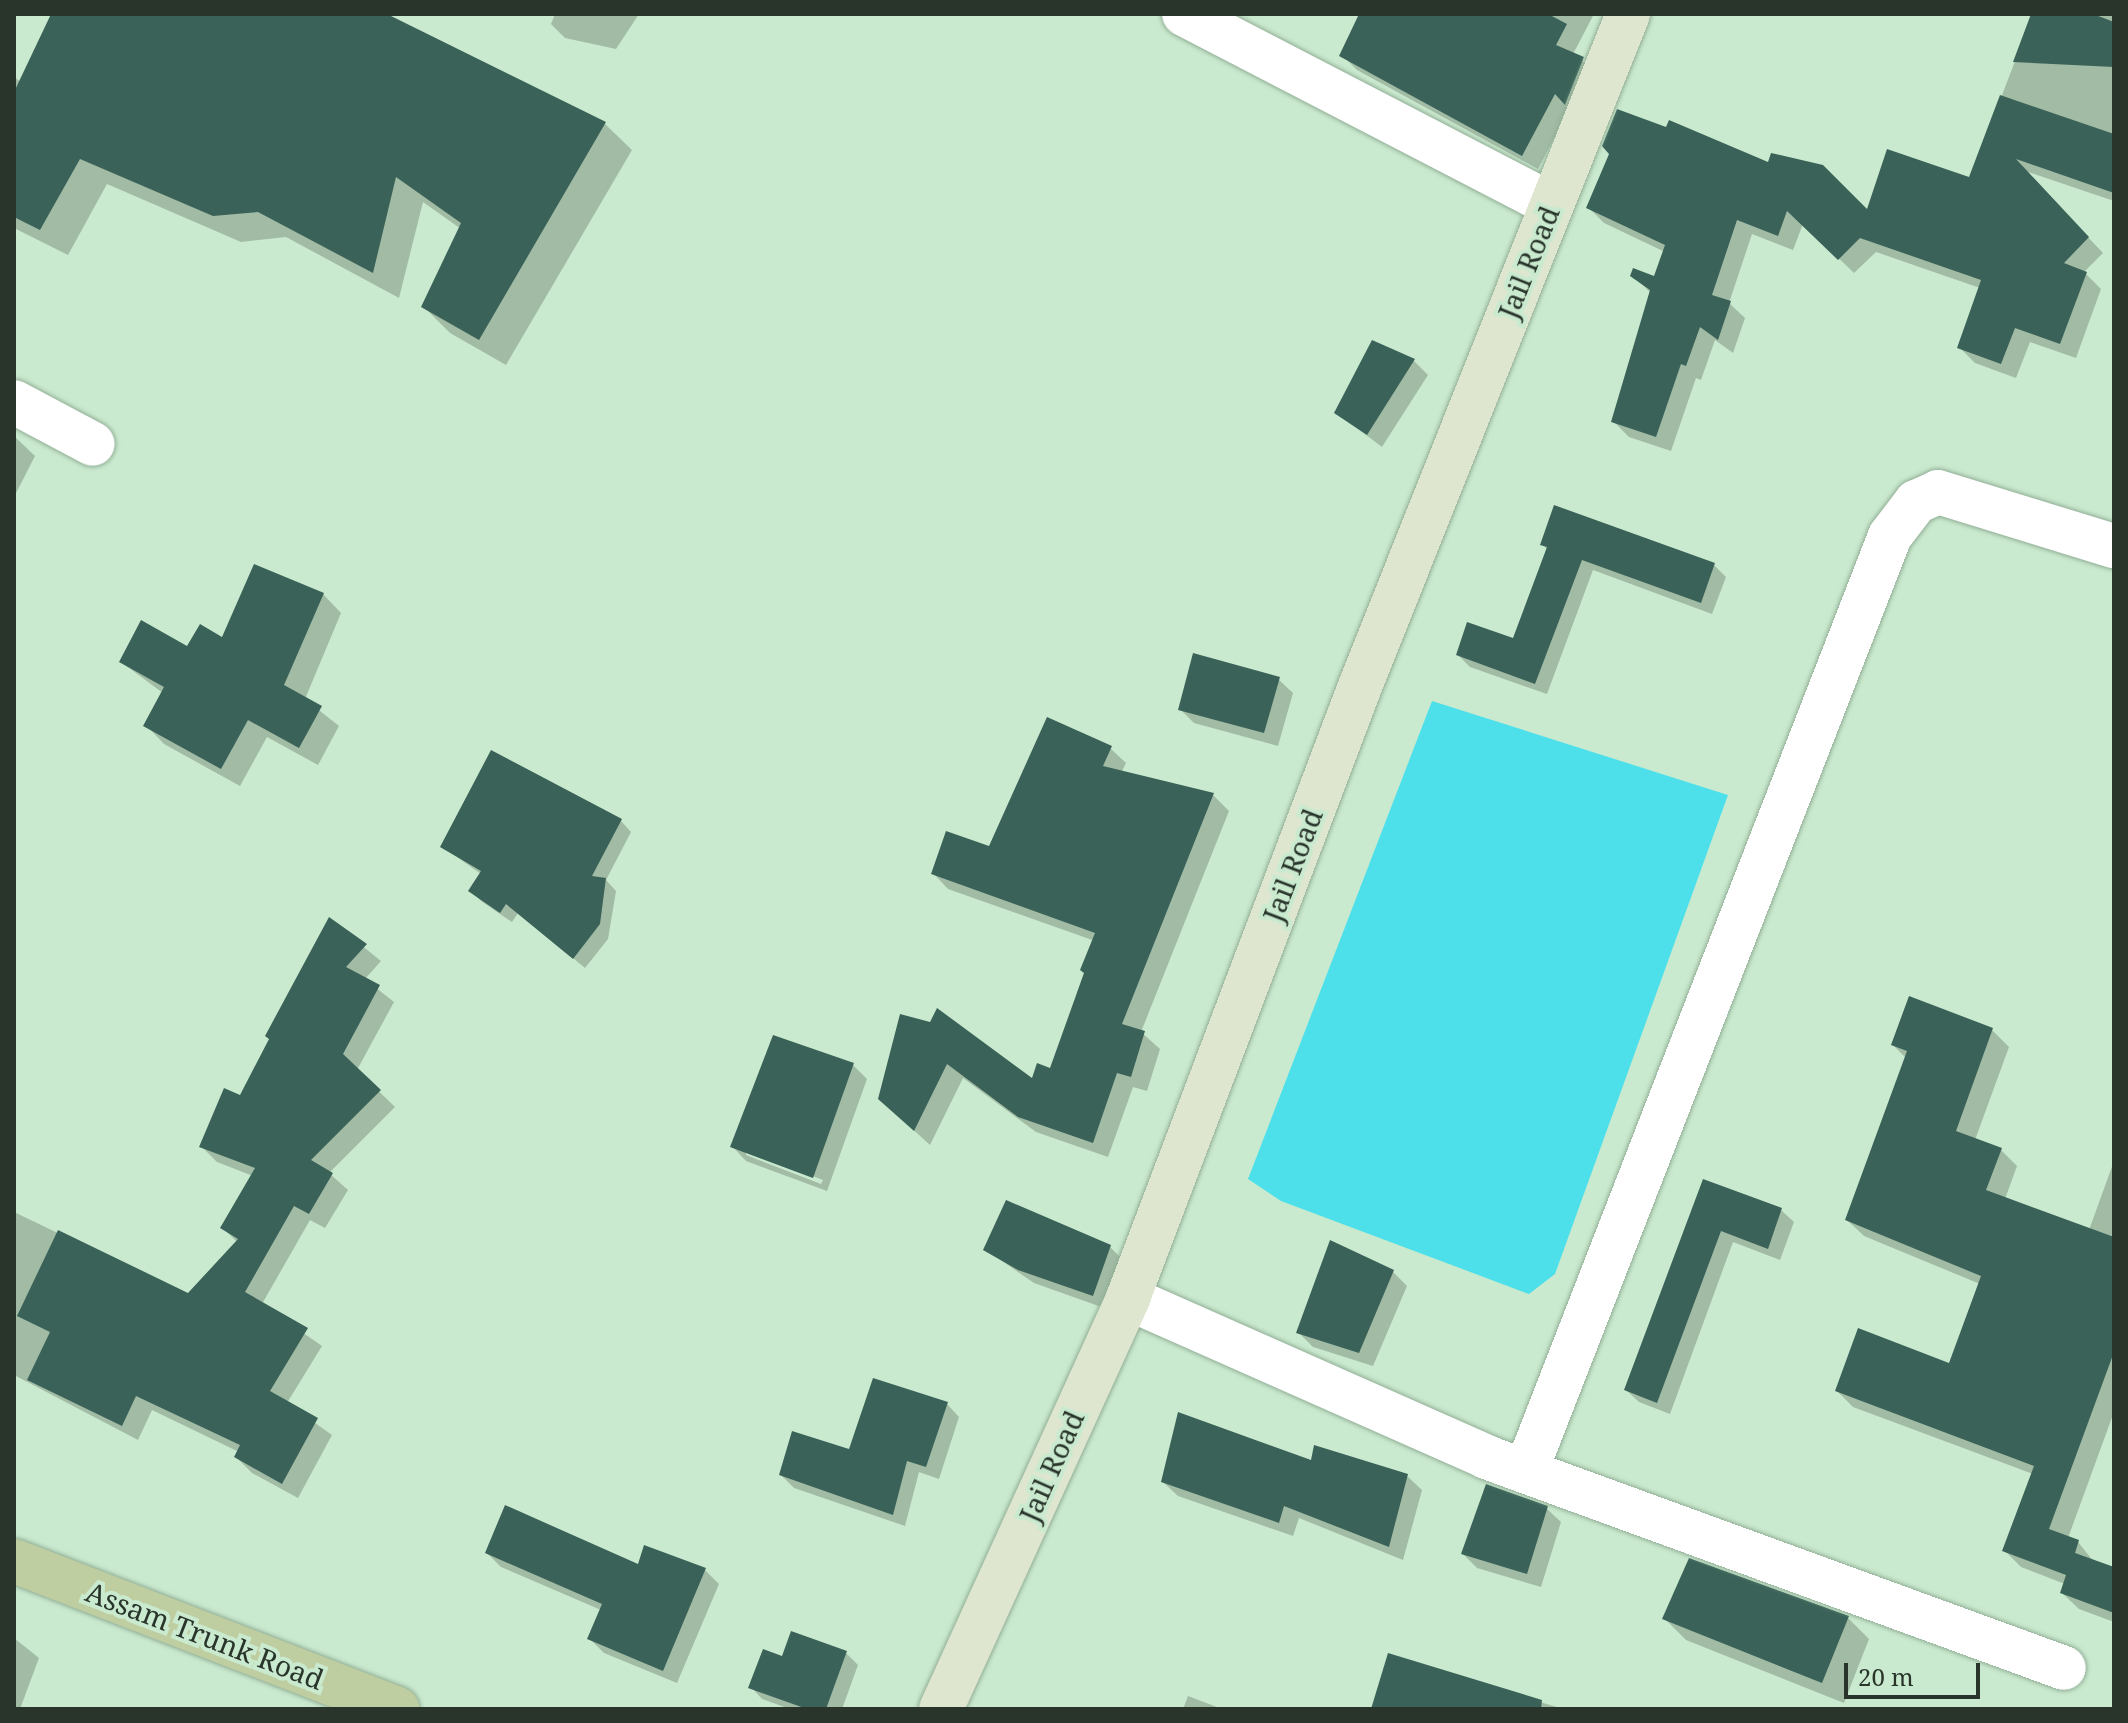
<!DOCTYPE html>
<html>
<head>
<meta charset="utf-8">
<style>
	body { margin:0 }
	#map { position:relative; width:2128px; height:1723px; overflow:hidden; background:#caeacf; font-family:"Noto Serif",serif }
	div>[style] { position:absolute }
	.water>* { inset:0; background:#4ee0ea }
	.shadow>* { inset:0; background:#0003 }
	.building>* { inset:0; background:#3a6258 }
	.roads { filter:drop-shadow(0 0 2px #91ae96) drop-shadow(0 0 2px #91ae96) }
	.street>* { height:44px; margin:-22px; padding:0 22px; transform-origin:22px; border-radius:22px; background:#fff }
	.secondary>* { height:44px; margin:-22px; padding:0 22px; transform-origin:22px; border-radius:22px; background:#dfe6d0 }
	.primary>* { height:44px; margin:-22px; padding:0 22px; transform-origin:22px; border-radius:22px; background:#bfcea0 }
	span { translate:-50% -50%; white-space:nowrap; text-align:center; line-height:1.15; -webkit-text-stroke:8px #caeacf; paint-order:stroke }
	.street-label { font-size:28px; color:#29352b }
	.frame { position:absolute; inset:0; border:16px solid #29352b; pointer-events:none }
	.scale { position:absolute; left:1844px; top:1663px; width:136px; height:36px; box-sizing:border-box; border:4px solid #29352b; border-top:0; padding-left:10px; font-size:24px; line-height:28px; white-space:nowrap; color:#29352b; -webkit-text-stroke:6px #caeacf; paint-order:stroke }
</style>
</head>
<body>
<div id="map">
	<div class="water">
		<div style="clip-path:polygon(1432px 701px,1728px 795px,1555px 1274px,1529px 1294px,1281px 1201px,1248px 1179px)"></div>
	</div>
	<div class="shadow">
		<div style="clip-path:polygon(53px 14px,383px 14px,605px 124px,632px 150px,506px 365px,450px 333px,423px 306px,461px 229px,423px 202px,399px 298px,286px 237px,241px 242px,107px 184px,68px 255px,14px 228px,14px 77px,21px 82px)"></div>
		<div style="clip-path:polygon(555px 14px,639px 14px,616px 49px,565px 38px,551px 24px)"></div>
		<div style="clip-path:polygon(1361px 14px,1594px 14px,1573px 54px,1598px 73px,1570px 108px,1538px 169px,1357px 70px,1342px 55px)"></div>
		<div style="clip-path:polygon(2033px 14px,2114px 14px,2114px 201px,2025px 171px,2103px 253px,2084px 272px,2101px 289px,2076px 358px,2030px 342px,2016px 378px,1975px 363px,1960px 348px,1980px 288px,1876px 252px,1854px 273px,1803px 224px,1793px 250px,1752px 234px,1729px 303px,1745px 318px,1733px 353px,1715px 340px,1701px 380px,1696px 378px,1671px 451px,1629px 437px,1614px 422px,1651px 293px,1632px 275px,1656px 278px,1665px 252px,1604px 223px,1588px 207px,1868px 212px,1970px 179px)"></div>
		<div style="clip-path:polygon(1373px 342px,1414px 361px,1428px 375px,1382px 447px,1337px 413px)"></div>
		<div style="clip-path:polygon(14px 436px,35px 456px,14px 497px)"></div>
		<div style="clip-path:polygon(1542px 544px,1714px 565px,1726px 577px,1712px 614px,1593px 570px,1547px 694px,1470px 667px,1458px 655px,1514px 641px,1548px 550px)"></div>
		<div style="clip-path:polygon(323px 594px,341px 613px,305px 699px,339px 726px,318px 765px,267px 737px,240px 786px,164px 744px,146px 725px,163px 693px,121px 662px,223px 640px)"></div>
		<div style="clip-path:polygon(1278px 679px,1293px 693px,1278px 746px,1194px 723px,1180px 709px)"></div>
		<div style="clip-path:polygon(1110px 748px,1126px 763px,1121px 773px,1213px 795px,1229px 811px,1141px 1032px,1160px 1049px,1147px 1091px,1133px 1087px,1108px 1157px,1036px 1132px,963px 1078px,930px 1145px,896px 1114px,901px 1016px,1033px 1081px,1051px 1070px,1095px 941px,948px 889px,933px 873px,990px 849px)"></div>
		<div style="clip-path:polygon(621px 821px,631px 832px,606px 880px,616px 891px,608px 939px,585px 968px,518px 913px,512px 922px,481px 901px,470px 890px,481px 874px,443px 847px)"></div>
		<div style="clip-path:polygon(330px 920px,381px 961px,365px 979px,394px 1002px,357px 1070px,395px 1107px,329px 1173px,348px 1190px,325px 1228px,310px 1220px,262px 1304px,322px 1346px,287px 1403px,332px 1435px,298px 1498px,252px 1473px,236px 1457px,239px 1452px,152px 1410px,138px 1440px,14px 1375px,14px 1212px,189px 1296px,237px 1242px,223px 1228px,253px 1176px,217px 1162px,201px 1146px,241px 1098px)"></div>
		<div style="clip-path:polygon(1910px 999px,1992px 1030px,2009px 1047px,1975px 1140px,2001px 1150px,2017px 1166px,2005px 1199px,2089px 1230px,2114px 1161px,2114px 1412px,2068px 1538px,2078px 1542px,2094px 1562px,2114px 1569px,2114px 1622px,2079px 1609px,2062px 1593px,2065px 1584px,2021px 1567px,2005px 1551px,2033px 1474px,1853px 1407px,1837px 1391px,1951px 1365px,1980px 1284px,1864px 1236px,1847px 1220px,1906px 1058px,1893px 1045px)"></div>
		<div style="clip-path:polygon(evenodd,853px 1065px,867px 1079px,827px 1191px,746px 1161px,732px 1146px,853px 1065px,746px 1151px,823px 1180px,821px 1184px,746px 1155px,746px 1151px)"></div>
		<div style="clip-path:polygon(1704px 1181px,1781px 1210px,1794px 1222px,1780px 1260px,1733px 1242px,1670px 1414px,1639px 1402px,1626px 1390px)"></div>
		<div style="clip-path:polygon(1110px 1247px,1124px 1261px,1107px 1309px,1034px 1283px,986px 1250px)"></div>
		<div style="clip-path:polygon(1393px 1272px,1407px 1286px,1373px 1366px,1313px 1347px,1299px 1333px)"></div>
		<div style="clip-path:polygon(947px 1404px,959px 1417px,939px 1479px,919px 1472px,905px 1526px,794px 1488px,781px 1475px,850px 1452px)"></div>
		<div style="clip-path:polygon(1312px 1463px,1407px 1476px,1422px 1490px,1403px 1560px,1299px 1518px,1293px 1536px,1178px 1496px,1163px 1482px)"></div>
		<div style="clip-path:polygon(1546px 1508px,1561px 1522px,1541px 1587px,1477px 1568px,1463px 1554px)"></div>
		<div style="clip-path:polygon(646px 1548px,705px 1570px,719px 1584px,677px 1683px,604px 1653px,590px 1639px,601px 1610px,501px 1567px,487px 1553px,639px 1566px)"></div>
		<div style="clip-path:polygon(1848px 1618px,1869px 1639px,1844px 1703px,1686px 1640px,1665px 1619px)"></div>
		<div style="clip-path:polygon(792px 1634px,846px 1653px,858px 1665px,842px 1709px,790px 1709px,762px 1699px,751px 1687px,783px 1658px)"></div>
		<div style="clip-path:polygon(14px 1638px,39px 1658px,20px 1709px,14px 1709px)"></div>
		<div style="clip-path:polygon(1389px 1655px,1563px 1709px,1374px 1709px)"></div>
		<div style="clip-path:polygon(1188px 1696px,1222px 1709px,1183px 1709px)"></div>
	</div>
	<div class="building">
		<div style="clip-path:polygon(51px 14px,387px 14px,606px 122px,479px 340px,421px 307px,461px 223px,396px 177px,373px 273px,258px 212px,213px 216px,80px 159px,40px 230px,14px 217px,14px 92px)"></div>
		<div style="clip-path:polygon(1359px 14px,1548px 14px,1567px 24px,1556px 45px,1584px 57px,1565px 105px,1555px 94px,1522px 156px,1339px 56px)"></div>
		<div style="clip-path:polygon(2031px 14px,2093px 14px,2114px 22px,2114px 67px,2013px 62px)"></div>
		<div style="clip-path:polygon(2000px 95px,2114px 134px,2114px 193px,2016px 159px,2089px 237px,2064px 263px,2087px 272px,2060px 344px,2015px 328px,2001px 364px,1957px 348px,1981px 280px,1860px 238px,1838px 260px,1787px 211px,1778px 236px,1737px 220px,1712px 295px,1731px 301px,1718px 340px,1700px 327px,1686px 366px,1681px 364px,1656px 437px,1611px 422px,1650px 290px,1630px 276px,1633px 268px,1654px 276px,1665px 245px,1586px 208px,1609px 154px,1602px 146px,1617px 109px,1666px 127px,1669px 120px,1768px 162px,1771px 153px,1823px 165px,1867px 209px,1887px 149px,1969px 177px)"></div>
		<div style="clip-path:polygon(1372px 340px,1415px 359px,1367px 435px,1334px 413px)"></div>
		<div style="clip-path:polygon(1554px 505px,1715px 563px,1701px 603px,1582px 560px,1535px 684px,1456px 655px,1467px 622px,1513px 638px,1547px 547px,1540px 545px)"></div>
		<div style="clip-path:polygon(254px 564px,324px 593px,284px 685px,322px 706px,299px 748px,248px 720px,221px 769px,143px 726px,164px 687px,119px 662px,141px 620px,187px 646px,200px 624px,222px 637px)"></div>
		<div style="clip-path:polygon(1193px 653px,1280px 677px,1264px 733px,1178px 710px)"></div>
		<div style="clip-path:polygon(1047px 717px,1112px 746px,1103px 766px,1214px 793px,1122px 1024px,1145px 1031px,1131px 1077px,1117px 1073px,1093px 1143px,1018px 1117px,947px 1064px,914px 1131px,878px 1099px,900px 1014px,930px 1022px,937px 1008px,1032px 1078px,1037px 1063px,1050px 1068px,1084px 973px,1080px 970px,1095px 933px,931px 874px,946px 831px,989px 846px)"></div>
		<div style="clip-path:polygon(491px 750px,622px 819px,592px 876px,606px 878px,600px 924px,573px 959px,506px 904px,500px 913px,468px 891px,481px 871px,440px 847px)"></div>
		<div style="clip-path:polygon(329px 917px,367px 944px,346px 967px,380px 985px,343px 1054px,381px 1090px,311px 1160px,333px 1173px,309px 1214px,294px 1206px,245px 1292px,308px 1328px,270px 1391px,318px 1418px,282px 1484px,234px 1457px,240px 1445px,136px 1396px,122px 1426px,27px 1380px,50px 1332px,17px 1316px,58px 1230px,188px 1293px,238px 1239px,220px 1228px,255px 1168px,199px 1147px,224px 1088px,240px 1095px,269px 1039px,265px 1036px)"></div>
		<div style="clip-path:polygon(1909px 996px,1993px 1028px,1956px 1131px,2002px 1148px,1986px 1190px,2114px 1237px,2114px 1352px,2049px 1529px,2079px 1540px,2075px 1553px,2114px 1567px,2114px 1613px,2060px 1593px,2066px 1575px,2002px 1551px,2034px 1466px,1835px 1391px,1858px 1328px,1949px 1363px,1981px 1276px,1845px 1220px,1907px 1051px,1891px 1045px)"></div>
		<div style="clip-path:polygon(773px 1035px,854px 1063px,813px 1178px,730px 1147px)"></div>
		<div style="clip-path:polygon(1703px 1179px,1782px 1208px,1768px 1249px,1721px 1231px,1657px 1403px,1624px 1390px)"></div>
		<div style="clip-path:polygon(1006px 1200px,1111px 1245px,1093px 1296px,1018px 1270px,983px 1250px)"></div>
		<div style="clip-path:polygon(1330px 1240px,1394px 1270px,1359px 1353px,1296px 1333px)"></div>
		<div style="clip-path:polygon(873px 1378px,948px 1402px,926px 1467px,907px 1461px,893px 1515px,779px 1475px,792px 1431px,849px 1449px)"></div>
		<div style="clip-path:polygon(1178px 1412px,1311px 1460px,1314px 1445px,1408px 1474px,1389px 1547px,1284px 1506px,1279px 1523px,1161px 1482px)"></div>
		<div style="clip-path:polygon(1486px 1484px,1548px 1506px,1527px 1574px,1461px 1554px)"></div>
		<div style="clip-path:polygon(505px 1505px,638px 1564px,644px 1545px,706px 1568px,663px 1671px,587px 1639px,602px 1604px,485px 1553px)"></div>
		<div style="clip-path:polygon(1689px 1558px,1849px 1616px,1822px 1683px,1662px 1619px)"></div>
		<div style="clip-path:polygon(791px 1631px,847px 1651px,826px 1709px,807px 1709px,748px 1688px,763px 1649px,782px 1656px)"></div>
		<div style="clip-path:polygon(1388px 1653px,1542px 1700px,1541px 1709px,1371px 1709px)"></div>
	</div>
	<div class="roads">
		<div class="street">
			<div style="left:1184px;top:14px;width:413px;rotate:27.4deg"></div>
			<div style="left:14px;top:402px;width:89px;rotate:28deg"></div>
			<div style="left:1128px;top:1298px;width:392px;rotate:23.9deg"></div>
			<div style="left:1486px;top:1457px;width:615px;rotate:20.05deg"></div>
			<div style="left:1526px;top:1471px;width:1003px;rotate:-68.73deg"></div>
			<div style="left:1890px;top:536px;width:43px;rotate:-52.6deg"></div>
			<div style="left:1916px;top:502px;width:24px;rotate:-24deg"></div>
			<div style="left:1938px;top:492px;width:184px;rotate:17.1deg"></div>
		</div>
		<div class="secondary">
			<div style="left:941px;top:1709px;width:452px;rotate:-65.5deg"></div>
			<div style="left:1128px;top:1298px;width:651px;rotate:-69.23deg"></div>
			<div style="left:1359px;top:689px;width:727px;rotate:-68.27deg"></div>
		</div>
		<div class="primary">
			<div style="left:14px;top:1561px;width:411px;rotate:21.1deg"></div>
		</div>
	</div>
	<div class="street-label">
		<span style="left:1528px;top:262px;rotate:-68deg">Jail Road</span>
		<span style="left:1292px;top:865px;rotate:-69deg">Jail Road</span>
		<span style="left:1051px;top:1466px;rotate:-66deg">Jail Road</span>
		<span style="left:205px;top:1635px;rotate:21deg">Assam Trunk Road</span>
	</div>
	<div class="frame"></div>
	<div class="scale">20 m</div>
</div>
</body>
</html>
